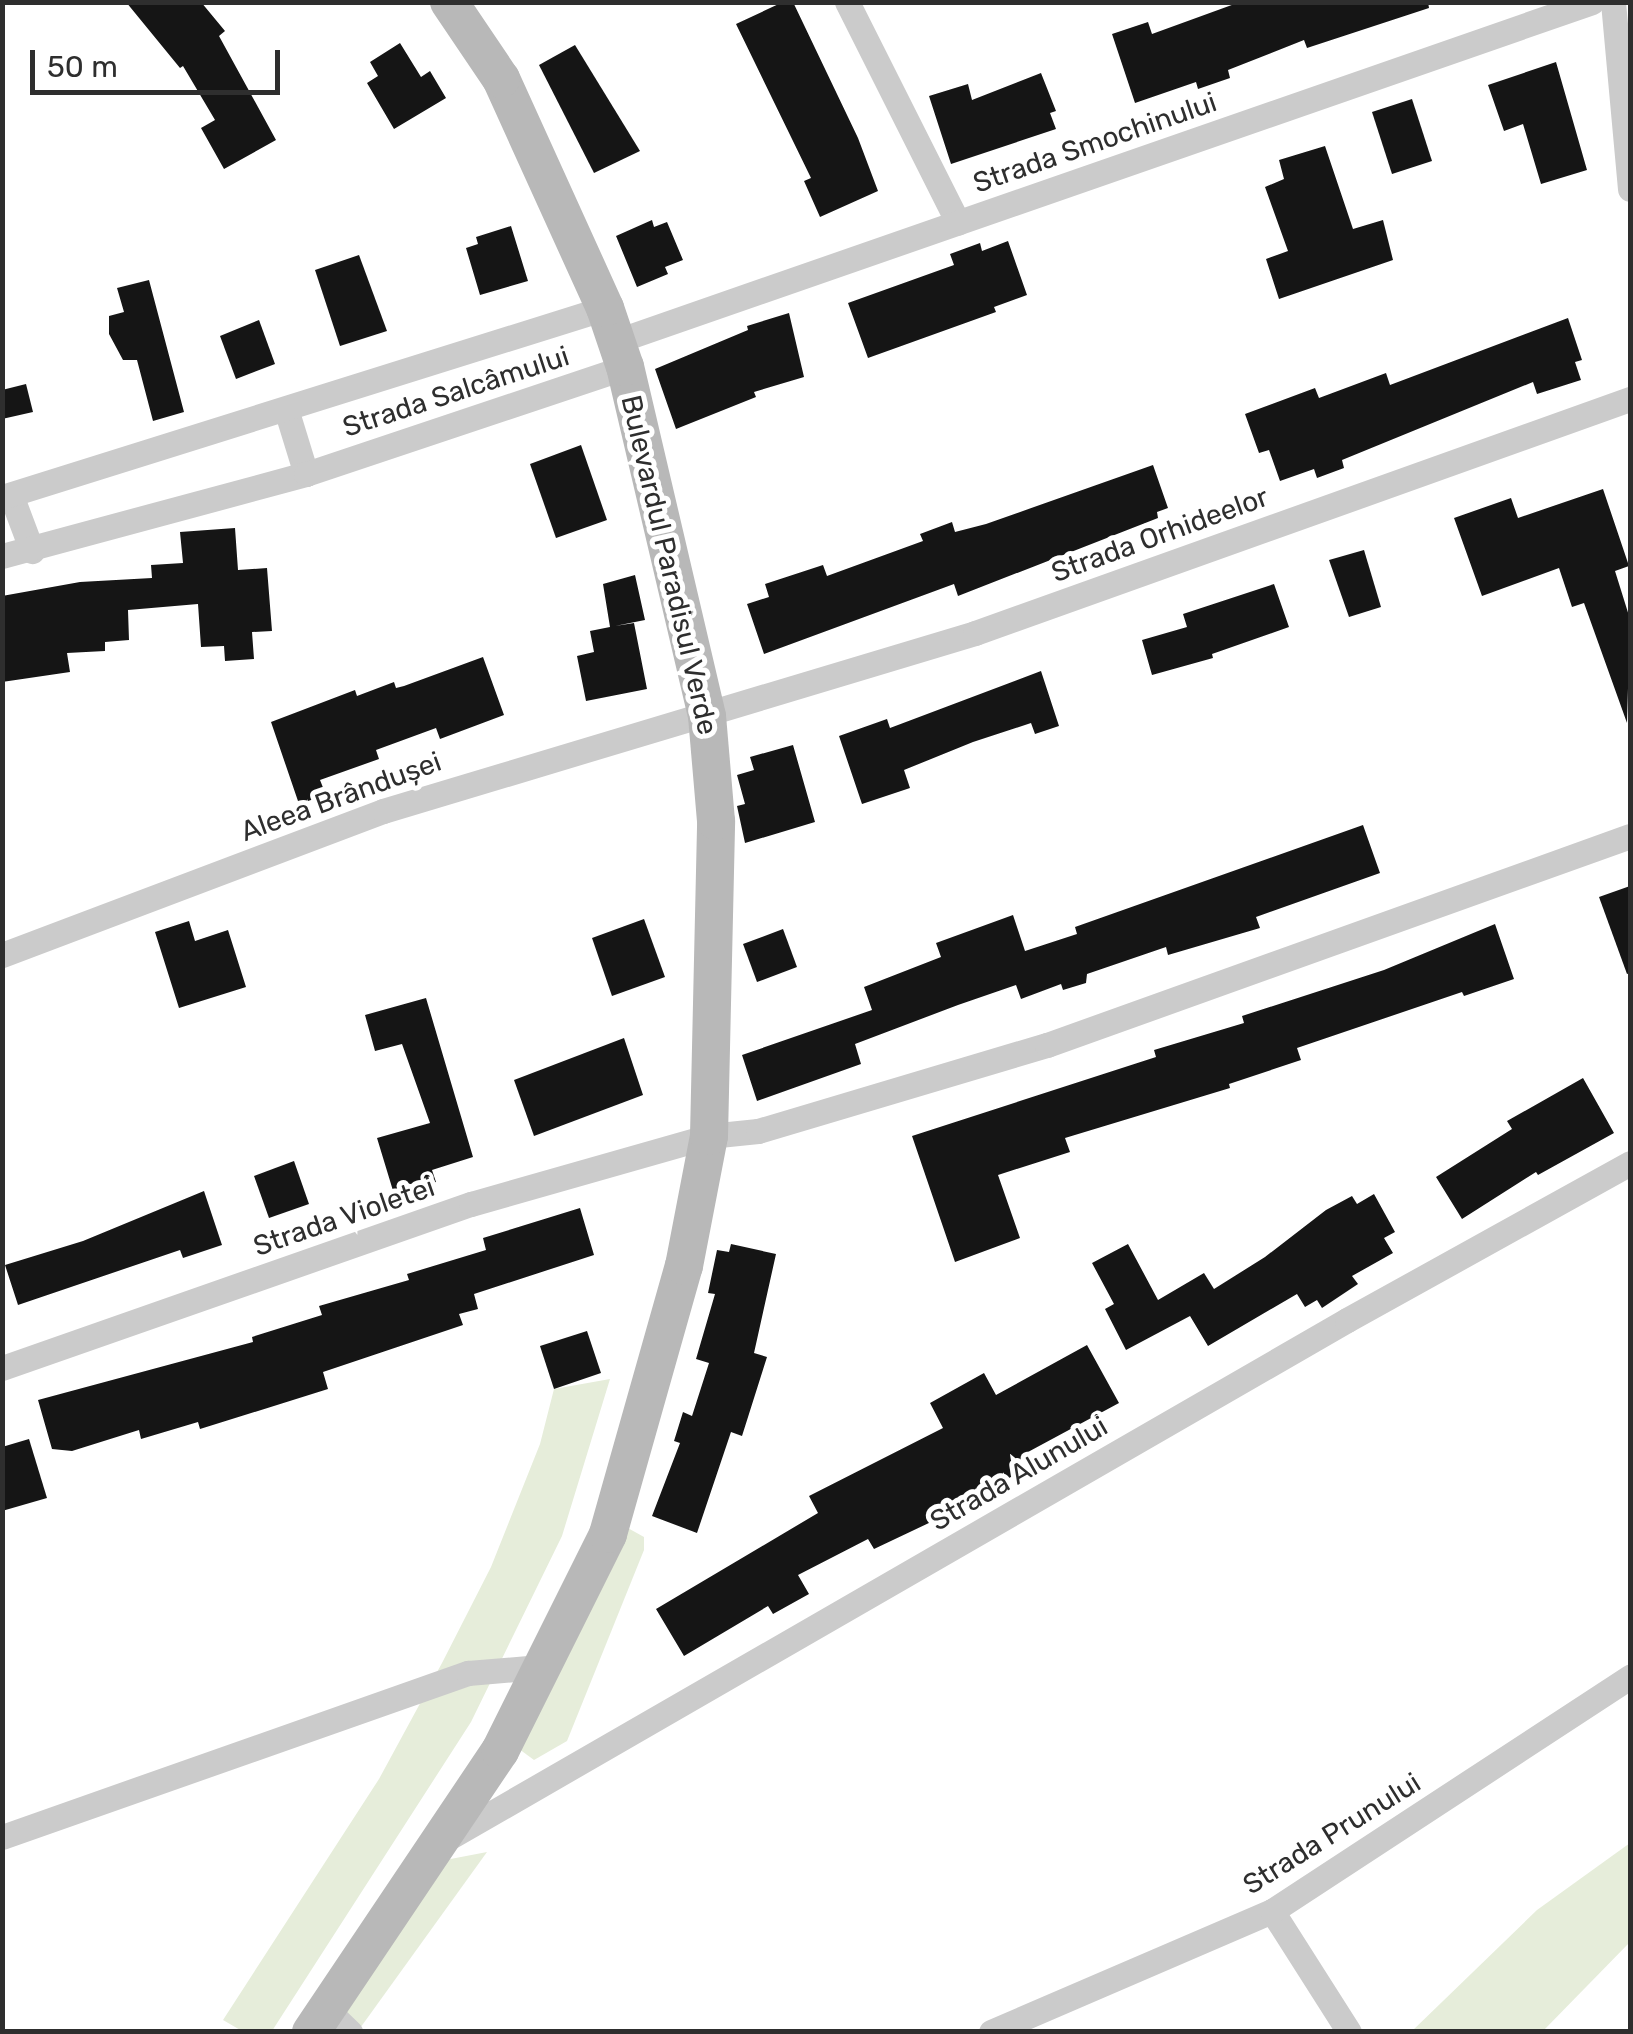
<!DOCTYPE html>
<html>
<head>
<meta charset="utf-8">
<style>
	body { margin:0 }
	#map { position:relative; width:1633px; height:2034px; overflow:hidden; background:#fff; font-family:Rubik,sans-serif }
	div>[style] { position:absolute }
	.green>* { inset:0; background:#e6edda }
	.building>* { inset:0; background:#151515 }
	.street>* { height:25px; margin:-12.5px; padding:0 12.5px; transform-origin:12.5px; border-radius:12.5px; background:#cbcbcb }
	.secondary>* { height:38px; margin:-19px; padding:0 19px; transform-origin:19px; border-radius:19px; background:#b8b8b8 }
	span { translate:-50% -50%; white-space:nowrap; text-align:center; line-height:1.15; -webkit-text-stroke:10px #fff; paint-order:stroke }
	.street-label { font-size:28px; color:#2e2e2e }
	.frame { position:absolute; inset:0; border:5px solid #2e2e2e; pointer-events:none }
	.scale { position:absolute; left:30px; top:50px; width:250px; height:45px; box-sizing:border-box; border:5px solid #2e2e2e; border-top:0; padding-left:12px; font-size:30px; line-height:35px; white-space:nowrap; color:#2e2e2e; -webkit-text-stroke:8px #fff; paint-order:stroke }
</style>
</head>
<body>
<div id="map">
	<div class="green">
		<div style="clip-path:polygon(610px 1379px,562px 1536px,471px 1722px,272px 2031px,242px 2031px,223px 2020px,379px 1779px,442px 1663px,491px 1567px,540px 1444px,554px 1389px)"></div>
		<div style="clip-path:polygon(626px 1527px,644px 1537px,644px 1550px,567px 1741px,534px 1760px,515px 1746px)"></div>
		<div style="clip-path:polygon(1630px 1843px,1630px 1942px,1543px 2031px,1412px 2031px,1537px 1910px)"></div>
		<div style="clip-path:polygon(487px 1852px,358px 2031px,312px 2032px,435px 1862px)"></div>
	</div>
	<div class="building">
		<div style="clip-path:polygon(126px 2px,201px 2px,225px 31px,219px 36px,276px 140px,224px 169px,201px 128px,215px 120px,183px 66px,180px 68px)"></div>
		<div style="clip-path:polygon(783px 2px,793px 2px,858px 138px,878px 191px,820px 217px,804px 181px,811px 178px,736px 24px)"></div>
		<div style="clip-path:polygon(1240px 2px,1428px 2px,1429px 8px,1307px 48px,1304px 40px,1228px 70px,1230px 78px,1198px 89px,1196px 82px,1135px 103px,1112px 34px,1148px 22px,1152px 34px)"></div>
		<div style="clip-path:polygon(400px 43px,421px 77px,430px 71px,446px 98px,394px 129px,367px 83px,378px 76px,370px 62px)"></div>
		<div style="clip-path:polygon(575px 45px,640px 151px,594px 173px,539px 65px)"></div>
		<div style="clip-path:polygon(1556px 62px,1587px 170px,1541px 184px,1523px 124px,1504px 131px,1488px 85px)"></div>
		<div style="clip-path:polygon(1041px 73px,1056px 111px,1050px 113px,1056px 129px,951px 164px,929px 96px,968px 84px,972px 100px)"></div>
		<div style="clip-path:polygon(1412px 99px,1432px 161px,1392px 174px,1372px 112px)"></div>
		<div style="clip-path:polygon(1325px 146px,1353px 229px,1383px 220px,1393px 260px,1279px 299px,1266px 259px,1288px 251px,1265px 187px,1284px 179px,1279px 160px)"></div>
		<div style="clip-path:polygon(652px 220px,654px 227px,667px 222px,683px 260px,665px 267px,668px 274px,637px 287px,616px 236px)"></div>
		<div style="clip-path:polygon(511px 226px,528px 281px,480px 295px,466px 248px,478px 244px,476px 237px)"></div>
		<div style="clip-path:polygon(1008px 241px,1027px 295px,994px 307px,996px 312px,868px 358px,848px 303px,954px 265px,950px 254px,980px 243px,982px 251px)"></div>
		<div style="clip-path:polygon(359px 255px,387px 331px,340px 346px,315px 270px)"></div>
		<div style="clip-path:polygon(149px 280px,184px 412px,153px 421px,137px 360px,123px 360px,109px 334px,109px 316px,124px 312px,117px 288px)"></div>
		<div style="clip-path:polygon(789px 313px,804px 377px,754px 392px,756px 397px,676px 429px,655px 369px,748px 330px,747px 326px)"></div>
		<div style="clip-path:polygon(1568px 318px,1582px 360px,1575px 362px,1581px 380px,1537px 394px,1533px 382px,1342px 460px,1344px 468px,1317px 478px,1314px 469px,1280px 481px,1269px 450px,1259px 453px,1245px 414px,1315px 388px,1319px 398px,1386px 373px,1390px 385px)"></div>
		<div style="clip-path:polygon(259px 320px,275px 364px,236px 379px,220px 336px)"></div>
		<div style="clip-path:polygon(26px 384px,33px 412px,2px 419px,2px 390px)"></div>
		<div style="clip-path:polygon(581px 445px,607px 520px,556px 538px,530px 464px)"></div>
		<div style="clip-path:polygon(1153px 465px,1168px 508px,1157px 512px,1158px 518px,958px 596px,954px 584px,764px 654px,747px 604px,769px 597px,765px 584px,823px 565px,827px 576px,923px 541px,920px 534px,952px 522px,955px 532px,986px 524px)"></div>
		<div style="clip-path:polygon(1603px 489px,1629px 566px,1615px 571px,1630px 619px,1627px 723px,1584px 603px,1572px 607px,1559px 568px,1482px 596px,1454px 518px,1511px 498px,1518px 518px)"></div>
		<div style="clip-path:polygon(235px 528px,238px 570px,267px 568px,272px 631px,252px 632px,254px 659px,225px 661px,224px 646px,201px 647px,198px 604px,128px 610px,129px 640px,105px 642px,105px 651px,67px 653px,70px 672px,2px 682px,2px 596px,80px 582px,152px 578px,151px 565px,183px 563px,180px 532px)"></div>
		<div style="clip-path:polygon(1364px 550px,1381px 607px,1349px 617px,1329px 560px)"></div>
		<div style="clip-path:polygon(635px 575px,645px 620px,615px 626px,634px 623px,647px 689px,586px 701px,577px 656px,594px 652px,590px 631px,610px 627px,603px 584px)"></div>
		<div style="clip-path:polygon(1274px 584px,1289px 627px,1212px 654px,1213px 658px,1152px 675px,1142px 640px,1187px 627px,1183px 614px)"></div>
		<div style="clip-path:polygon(483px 657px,504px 715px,440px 739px,436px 728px,376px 750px,379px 759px,320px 780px,326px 795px,299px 804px,271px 722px,355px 690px,357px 696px,394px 682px,396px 688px,404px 686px)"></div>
		<div style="clip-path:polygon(1041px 671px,1059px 726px,1035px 734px,1031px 723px,973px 742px,904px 770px,910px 788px,862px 804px,839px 736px,887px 719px,890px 728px)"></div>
		<div style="clip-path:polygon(793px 745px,815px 822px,745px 843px,737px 806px,745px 804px,737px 775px,754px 770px,750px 757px)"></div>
		<div style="clip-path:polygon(1363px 825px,1380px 873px,1256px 917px,1260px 928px,1168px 955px,1166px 947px,1087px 974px,1086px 983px,1063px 990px,1061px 984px,1021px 999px,1016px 985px,958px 1005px,855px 1044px,861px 1064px,757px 1101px,742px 1055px,872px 1010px,864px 987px,941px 957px,936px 943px,1013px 915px,1025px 951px,1077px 934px,1075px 927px)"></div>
		<div style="clip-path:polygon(1630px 886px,1630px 973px,1627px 974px,1599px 897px)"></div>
		<div style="clip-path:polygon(644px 919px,665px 977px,612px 996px,592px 938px)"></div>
		<div style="clip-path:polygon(189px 921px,195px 941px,228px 930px,246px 987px,179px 1008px,155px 932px)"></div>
		<div style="clip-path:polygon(1495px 924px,1514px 979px,1464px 996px,1462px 992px,1297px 1048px,1301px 1060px,1229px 1084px,1230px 1088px,1065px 1138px,1070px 1152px,998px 1175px,1020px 1238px,955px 1262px,912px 1136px,1156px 1057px,1154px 1050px,1244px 1023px,1242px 1016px,1384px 970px)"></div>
		<div style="clip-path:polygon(783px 929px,797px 967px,757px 982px,743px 944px)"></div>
		<div style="clip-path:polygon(426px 998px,473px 1157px,432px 1170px,436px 1182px,394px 1194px,377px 1138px,430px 1123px,402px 1044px,375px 1051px,365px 1015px)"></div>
		<div style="clip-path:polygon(624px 1038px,643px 1095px,534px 1136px,514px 1080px)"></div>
		<div style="clip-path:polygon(1583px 1078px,1614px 1133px,1538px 1175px,1536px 1172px,1462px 1219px,1436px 1177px,1512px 1129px,1507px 1121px)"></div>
		<div style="clip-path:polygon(294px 1161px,309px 1204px,269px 1218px,254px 1176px)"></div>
		<div style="clip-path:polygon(204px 1191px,222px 1245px,183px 1258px,180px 1250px,18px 1305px,5px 1265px,83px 1241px)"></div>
		<div style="clip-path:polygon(1374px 1194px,1395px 1232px,1384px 1238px,1393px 1253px,1352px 1276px,1358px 1284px,1322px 1308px,1317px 1300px,1305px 1307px,1297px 1294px,1208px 1346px,1190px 1316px,1126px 1350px,1105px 1309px,1114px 1304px,1092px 1263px,1128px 1244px,1158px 1300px,1204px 1273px,1214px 1289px,1265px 1257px,1326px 1210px,1352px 1196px,1357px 1204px)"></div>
		<div style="clip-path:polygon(580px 1208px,594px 1255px,474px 1294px,478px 1309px,459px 1314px,463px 1325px,323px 1372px,328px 1389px,200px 1429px,198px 1422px,141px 1439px,139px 1430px,72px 1451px,52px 1449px,38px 1400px,253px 1342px,252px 1337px,322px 1315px,319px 1306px,409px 1280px,407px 1274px,486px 1250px,483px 1238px)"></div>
		<div style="clip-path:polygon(731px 1244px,776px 1254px,754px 1353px,767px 1357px,742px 1436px,731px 1432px,697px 1533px,652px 1516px,680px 1443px,674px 1441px,683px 1412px,692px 1416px,709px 1363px,696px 1359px,715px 1294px,708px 1293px,717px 1250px,729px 1252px)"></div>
		<div style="clip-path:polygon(587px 1331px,601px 1373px,554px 1389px,540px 1346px)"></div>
		<div style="clip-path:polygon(1087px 1345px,1119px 1403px,1028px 1452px,1034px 1464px,931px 1522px,874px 1549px,868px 1539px,798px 1575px,809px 1594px,773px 1614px,768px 1606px,684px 1656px,656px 1609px,818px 1513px,809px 1496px,943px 1428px,930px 1403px,984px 1373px,996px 1395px)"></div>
		<div style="clip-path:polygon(29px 1439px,47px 1498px,2px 1511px,2px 1447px)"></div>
	</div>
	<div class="street">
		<div style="left:847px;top:2px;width:247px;rotate:63.3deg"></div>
		<div style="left:1613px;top:2px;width:188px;rotate:84.8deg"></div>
		<div style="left:617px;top:341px;width:1032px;rotate:-19.17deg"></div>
		<div style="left:286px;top:409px;width:68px;rotate:72.9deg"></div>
		<div style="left:11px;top:495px;width:60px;rotate:69.4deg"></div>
		<div style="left:2px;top:497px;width:632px;rotate:-17.4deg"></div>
		<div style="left:2px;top:556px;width:315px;rotate:-15.1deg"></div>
		<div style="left:306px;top:474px;width:336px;rotate:-18.5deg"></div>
		<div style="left:2px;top:955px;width:407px;rotate:-20.7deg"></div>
		<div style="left:383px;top:811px;width:618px;rotate:-16.73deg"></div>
		<div style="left:975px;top:633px;width:696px;rotate:-19.66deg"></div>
		<div style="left:2px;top:1368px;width:497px;rotate:-19.3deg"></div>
		<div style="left:471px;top:1204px;width:248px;rotate:-15.9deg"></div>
		<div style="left:709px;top:1136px;width:49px;rotate:-5.8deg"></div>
		<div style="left:758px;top:1131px;width:302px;rotate:-16.6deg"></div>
		<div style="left:1047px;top:1045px;width:619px;rotate:-19.72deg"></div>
		<div style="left:2px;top:1837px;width:494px;rotate:-19.4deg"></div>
		<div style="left:468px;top:1673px;width:72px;rotate:-4.8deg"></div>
		<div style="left:445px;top:1840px;width:1041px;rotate:-29.96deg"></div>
		<div style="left:1347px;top:1320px;width:324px;rotate:-29deg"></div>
		<div style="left:1272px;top:1911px;width:143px;rotate:57.5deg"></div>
		<div style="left:325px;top:2008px;width:35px;rotate:44deg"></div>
		<div style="left:991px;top:2032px;width:306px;rotate:-23.3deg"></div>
		<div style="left:1272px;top:1911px;width:428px;rotate:-33.2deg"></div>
	</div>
	<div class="secondary">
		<div style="left:311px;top:2032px;width:339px;rotate:-56.1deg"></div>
		<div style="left:500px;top:1751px;width:242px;rotate:-63.5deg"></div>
		<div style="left:608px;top:1534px;width:279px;rotate:-74.2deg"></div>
		<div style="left:684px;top:1266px;width:132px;rotate:-79.1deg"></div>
		<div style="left:709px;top:1136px;width:315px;rotate:-88.7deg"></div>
		<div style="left:716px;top:821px;width:105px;rotate:-94.9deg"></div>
		<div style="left:707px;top:716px;width:359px;rotate:-103.2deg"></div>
		<div style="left:625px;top:367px;width:62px;rotate:-108.7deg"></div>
		<div style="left:605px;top:308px;width:252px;rotate:-114.4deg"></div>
		<div style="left:501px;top:79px;width:93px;rotate:-124deg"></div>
	</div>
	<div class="street-label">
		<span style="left:1095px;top:143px;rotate:-19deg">Strada Smochinului</span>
		<span style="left:456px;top:392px;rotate:-18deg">Strada Salcâmului</span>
		<span style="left:1160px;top:535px;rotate:-20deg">Strada Orhideelor</span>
		<span style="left:669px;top:565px;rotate:77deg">Bulevardul Paradisul Verde</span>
		<span style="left:341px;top:797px;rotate:-20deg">Aleea Brândușei</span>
		<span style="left:344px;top:1217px;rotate:-19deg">Strada Violetei</span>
		<span style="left:1019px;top:1474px;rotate:-30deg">Strada Alunului</span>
		<span style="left:1332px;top:1834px;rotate:-32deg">Strada Prunului</span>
	</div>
	<div class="frame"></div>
	<div class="scale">50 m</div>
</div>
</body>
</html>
